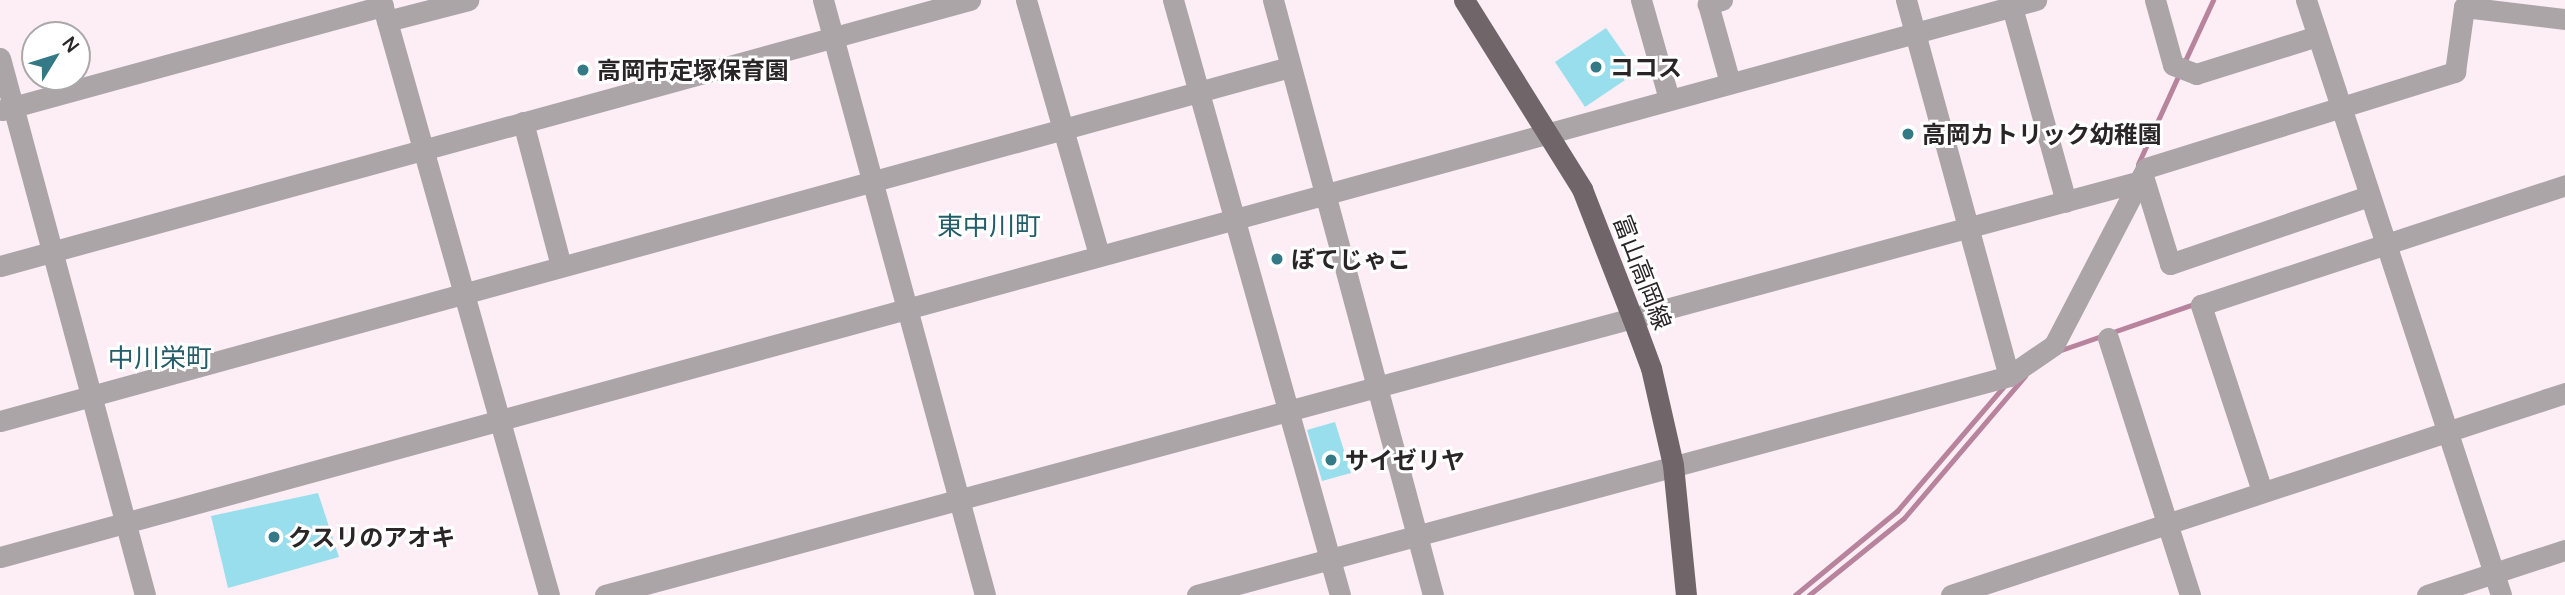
<!DOCTYPE html>
<html>
<head>
<meta charset="utf-8">
<style>
	body { margin:0 }
	#map { position:relative; width:2565px; height:595px; overflow:hidden; background:#fceef4; font-family:Manrope,"Noto Sans JP",sans-serif }
	div>[style] { position:absolute }
	.stream>* { height:5px; margin:-2.5px; padding:0 2.5px; transform-origin:2.5px; border-radius:2.5px; background:#b7839d }
	.building>* { inset:0; background:#99deec }
	.minor>* { height:21px; margin:-10.5px; padding:0 10.5px; transform-origin:10.5px; border-radius:10.5px; background:#aba5a8 }
	.major>* { height:21px; margin:-10.5px; padding:0 10.5px; transform-origin:10.5px; border-radius:10.5px; background:#70666a }
	.dots>* { width:19px; height:19px; translate:-50% -50%; box-sizing:border-box; border:4px solid #fff; border-radius:50% }
	span { translate:-50% -50%; white-space:nowrap; text-align:center; line-height:1.15; -webkit-text-stroke:6px #fff; paint-order:stroke }
	.poi-label { font-size:24px; color:#2a2527; font-weight:700 }
	.left { translate:0 -50%; text-align:left }
	.street-label { font-size:24px; color:#2a2527 }
	.neighbourhood-label { font-size:26px; color:#245c67 }
	.north { position:absolute; left:21px; top:21px; width:70px; height:70px; box-sizing:border-box; background:#fff; border:2px solid #aaa8a9; border-radius:50%; rotate:52deg; font-size:19px; font-weight:700; line-height:28px; text-align:center; color:#2a2527 }
	.north::after { content:''; display:block; margin:auto; width:24px; height:32px; background:#347986; clip-path:polygon(50% 0,100% 100%,50% 72%,0 100%) }
</style>
</head>
<body>
<div id="map">
	<div class="stream">
		<div style="left:2183px;top:65px;width:72px;rotate:-65.2deg"></div>
		<div style="left:2138px;top:164px;width:99px;rotate:-65.5deg"></div>
		<div style="left:2061px;top:350px;width:144px;rotate:-19.1deg"></div>
		<div style="left:1795px;top:595px;width:132px;rotate:-39.5deg"></div>
		<div style="left:1897px;top:511px;width:166px;rotate:-49.4deg"></div>
		<div style="left:1809px;top:595px;width:122px;rotate:-39deg"></div>
		<div style="left:1904px;top:518px;width:187px;rotate:-49.6deg"></div>
	</div>
	<div class="building">
		<div style="clip-path:polygon(1606px 28px,1637px 72px,1585px 107px,1555px 62px)"></div>
		<div style="clip-path:polygon(1335px 422px,1351px 473px,1322px 481px,1307px 430px)"></div>
		<div style="clip-path:polygon(318px 493px,339px 557px,228px 588px,211px 516px)"></div>
	</div>
	<div class="minor">
		<div style="left:381px;top:0;width:618px;rotate:74.23deg"></div>
		<div style="left:823px;top:0;width:617px;rotate:74.77deg"></div>
		<div style="left:1026px;top:0;width:265px;rotate:74deg"></div>
		<div style="left:1173px;top:0;width:618px;rotate:74.32deg"></div>
		<div style="left:1273px;top:0;width:616px;rotate:74.95deg"></div>
		<div style="left:1641px;top:0;width:103px;rotate:74.2deg"></div>
		<div style="left:1722px;top:0;width:15px;rotate:164deg"></div>
		<div style="left:1708px;top:4px;width:82px;rotate:74.4deg"></div>
		<div style="left:1906px;top:0;width:390px;rotate:74.7deg"></div>
		<div style="left:2155px;top:0;width:67px;rotate:74.5deg"></div>
		<div style="left:2173px;top:65px;width:25px;rotate:21deg"></div>
		<div style="left:2196px;top:74px;width:127px;rotate:-17.4deg"></div>
		<div style="left:2306px;top:0;width:626px;rotate:71.85deg"></div>
		<div style="left:2012px;top:7px;width:202px;rotate:74.5deg"></div>
		<div style="left:387px;top:21px;width:84px;rotate:-14.5deg"></div>
		<div style="left:0;top:58px;width:556px;rotate:74.89deg"></div>
		<div style="left:2px;top:110px;width:395px;rotate:-15.3deg"></div>
		<div style="left:523px;top:122px;width:149px;rotate:75.2deg"></div>
		<div style="left:2143px;top:176px;width:92px;rotate:72.9deg"></div>
		<div style="left:2170px;top:264px;width:210px;rotate:-18.9deg"></div>
		<div style="left:0;top:266px;width:1006px;rotate:-15.34deg"></div>
		<div style="left:2108px;top:338px;width:270px;rotate:72.3deg"></div>
		<div style="left:0;top:421px;width:1338px;rotate:-15.35deg"></div>
		<div style="left:2262px;top:491px;width:196px;rotate:-108.2deg"></div>
		<div style="left:2201px;top:305px;width:383px;rotate:-18.2deg"></div>
		<div style="left:0;top:557px;width:2111px;rotate:-15.3deg"></div>
		<div style="left:605px;top:595px;width:1590px;rotate:-15.09deg"></div>
		<div style="left:1197px;top:595px;width:841px;rotate:-15.09deg"></div>
		<div style="left:2009px;top:376px;width:55px;rotate:-34.6deg"></div>
		<div style="left:2054px;top:345px;width:199px;rotate:-62.5deg"></div>
		<div style="left:2146px;top:168px;width:324px;rotate:-17.3deg"></div>
		<div style="left:2455px;top:72px;width:66px;rotate:-82.1deg"></div>
		<div style="left:2464px;top:7px;width:102px;rotate:6.8deg"></div>
		<div style="left:1951px;top:595px;width:646px;rotate:-18.21deg"></div>
		<div style="left:2427px;top:595px;width:145px;rotate:-18.1deg"></div>
	</div>
	<div class="major">
		<div style="left:1464px;top:0;width:223px;rotate:58deg"></div>
		<div style="left:1582px;top:189px;width:137px;rotate:68.7deg"></div>
		<div style="left:1632px;top:317px;width:54px;rotate:69.6deg"></div>
		<div style="left:1651px;top:368px;width:99px;rotate:77.2deg"></div>
		<div style="left:1673px;top:465px;width:131px;rotate:84.3deg"></div>
	</div>
	<div class="dots">
		<div style="left:1596px;top:67px;background:#347986"></div>
		<div style="left:583px;top:70px;background:#347986"></div>
		<div style="left:1908px;top:134px;background:#347986"></div>
		<div style="left:1277px;top:259px;background:#347986"></div>
		<div style="left:1331px;top:460px;background:#347986"></div>
		<div style="left:274px;top:537px;background:#347986"></div>
	</div>
	<div class="poi-label">
		<span class="left" style="left:1610px;top:67px">ココス</span>
		<span class="left" style="left:597px;top:70px">高岡市定塚保育園</span>
		<span class="left" style="left:1922px;top:134px">高岡カトリック幼稚園</span>
		<span class="left" style="left:1291px;top:259px">ぼてじゃこ</span>
		<span class="left" style="left:1345px;top:460px">サイゼリヤ</span>
		<span class="left" style="left:288px;top:537px">クスリのアオキ</span>
	</div>
	<div class="street-label">
		<span style="left:1643px;top:272px;rotate:69deg">富山高岡線</span>
	</div>
	<div class="neighbourhood-label">
		<span style="left:989px;top:226px">東中川町</span>
		<span style="left:160px;top:358px">中川栄町</span>
	</div>
	<div class="north">N</div>
</div>
</body>
</html>
